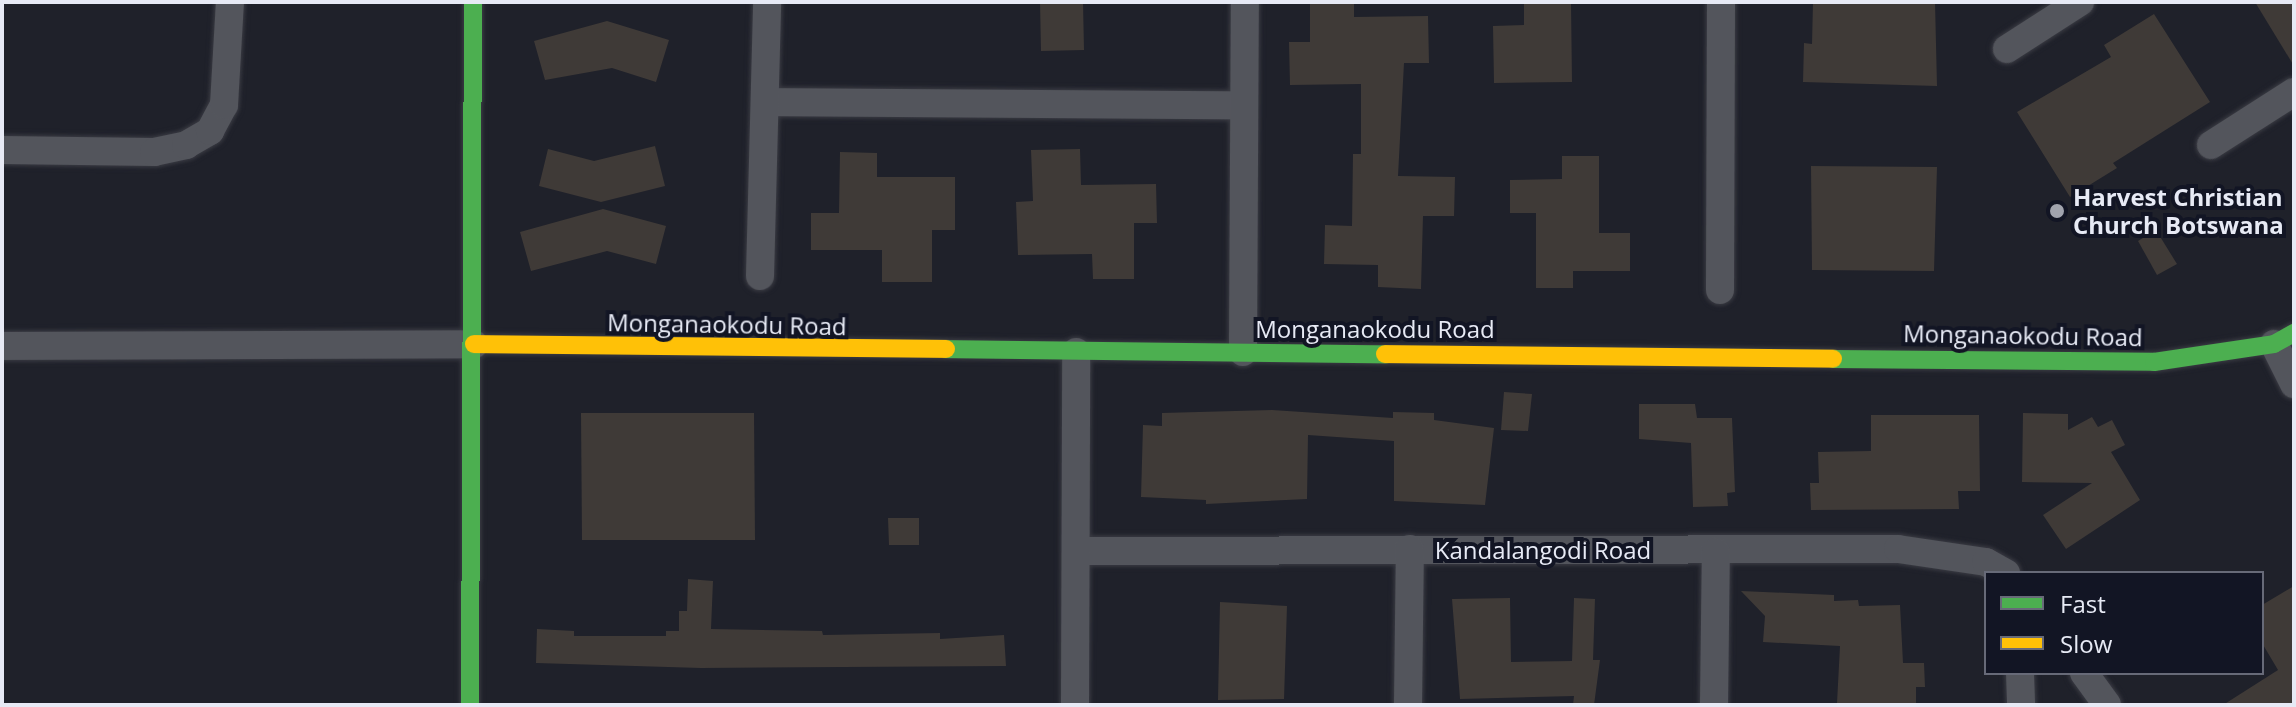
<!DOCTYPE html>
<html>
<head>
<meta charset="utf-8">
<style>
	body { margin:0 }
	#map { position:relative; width:2296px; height:707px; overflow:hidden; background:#1f212a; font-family:"Open Sans",sans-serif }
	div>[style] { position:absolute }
	.building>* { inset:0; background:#3f3a37 }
	.roads { filter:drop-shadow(0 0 2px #3a3b43) drop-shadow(0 0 2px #3a3b43) }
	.street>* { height:28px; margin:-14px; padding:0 14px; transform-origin:14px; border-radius:14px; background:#53555c }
	.fast>* { height:18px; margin:-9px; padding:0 9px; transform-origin:9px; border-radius:9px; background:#4caf50 }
	.slow>* { height:18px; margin:-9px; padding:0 9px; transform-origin:9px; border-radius:9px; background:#ffc107 }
	.dots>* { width:22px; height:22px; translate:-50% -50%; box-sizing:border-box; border:4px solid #121524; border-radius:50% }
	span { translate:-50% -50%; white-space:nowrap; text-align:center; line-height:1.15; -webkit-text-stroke:8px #121524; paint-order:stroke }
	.poi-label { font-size:24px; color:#e7eaf5; font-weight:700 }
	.left { translate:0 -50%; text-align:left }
	.street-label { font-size:24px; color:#e7eaf5 }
	.frame { position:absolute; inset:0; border:4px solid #e7eaf5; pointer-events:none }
	.legend { position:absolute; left:1984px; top:571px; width:280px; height:104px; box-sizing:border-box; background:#121524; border:2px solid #676a78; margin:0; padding:10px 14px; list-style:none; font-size:24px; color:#e7eaf5 }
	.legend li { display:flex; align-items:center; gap:16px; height:40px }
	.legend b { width:40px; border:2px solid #676a78 }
</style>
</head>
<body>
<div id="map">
	<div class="building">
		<div style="clip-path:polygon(1040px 2px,1083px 2px,1084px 50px,1041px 51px)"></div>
		<div style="clip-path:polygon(1310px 2px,1354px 2px,1354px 17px,1428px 16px,1429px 63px,1404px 63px,1398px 176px,1455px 177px,1454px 216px,1423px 216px,1421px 289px,1378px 287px,1378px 265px,1324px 264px,1325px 225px,1352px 226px,1353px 154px,1361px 154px,1361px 84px,1290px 85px,1289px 42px,1310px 42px)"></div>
		<div style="clip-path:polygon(1524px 2px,1571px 2px,1572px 82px,1494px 83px,1493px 26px,1524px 25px)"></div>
		<div style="clip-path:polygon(1813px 2px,1935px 2px,1937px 86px,1803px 82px,1804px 43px,1812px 44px)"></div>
		<div style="clip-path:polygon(2255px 2px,2294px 2px,2294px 66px)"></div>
		<div style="clip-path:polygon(2154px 14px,2210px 102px,2113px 163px,2117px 168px,2070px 197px,2017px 112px,2111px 57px,2104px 45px)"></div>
		<div style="clip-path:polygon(607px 21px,669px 40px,656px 82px,612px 68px,545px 80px,534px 41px)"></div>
		<div style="clip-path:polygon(655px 146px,665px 186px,601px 202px,539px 186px,548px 149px,594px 161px)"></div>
		<div style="clip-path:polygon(1080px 149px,1081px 185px,1156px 184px,1157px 223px,1134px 223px,1134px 279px,1093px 279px,1092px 254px,1018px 255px,1016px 202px,1033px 201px,1031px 150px)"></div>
		<div style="clip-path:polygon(840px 152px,877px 153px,877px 177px,955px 177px,955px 230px,932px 230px,932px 282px,882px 282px,882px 250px,811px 250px,811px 213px,839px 213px)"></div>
		<div style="clip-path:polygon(1562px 156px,1599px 156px,1599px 233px,1630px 233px,1630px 271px,1573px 271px,1573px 288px,1536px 288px,1536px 213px,1510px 213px,1510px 180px,1562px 179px)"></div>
		<div style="clip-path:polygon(1811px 166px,1937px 167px,1934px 271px,1812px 270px)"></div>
		<div style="clip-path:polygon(603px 209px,666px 226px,656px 264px,607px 251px,531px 271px,520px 232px)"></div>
		<div style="clip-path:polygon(2156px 230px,2177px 264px,2157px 275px,2138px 241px)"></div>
		<div style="clip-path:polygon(1504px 392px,1532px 394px,1528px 431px,1501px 430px)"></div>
		<div style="clip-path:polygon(1639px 404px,1695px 404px,1697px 418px,1732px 418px,1735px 492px,1727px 493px,1728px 506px,1693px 507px,1691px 443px,1639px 439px)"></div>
		<div style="clip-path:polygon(1272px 410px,1393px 418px,1393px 412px,1434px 413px,1434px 420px,1494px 428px,1485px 505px,1394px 501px,1394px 441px,1308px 435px,1307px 499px,1206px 504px,1206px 500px,1141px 497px,1143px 425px,1162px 426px,1162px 413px)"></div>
		<div style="clip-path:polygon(581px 413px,754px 413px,755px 540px,582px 540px)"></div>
		<div style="clip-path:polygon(2023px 413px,2068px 414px,2068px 430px,2092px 417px,2098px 427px,2112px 420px,2125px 445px,2111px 452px,2140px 500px,2066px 549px,2043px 515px,2092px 483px,2022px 482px)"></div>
		<div style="clip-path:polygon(1871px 415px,1979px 415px,1980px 491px,1958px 491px,1959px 509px,1811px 510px,1810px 483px,1819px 483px,1818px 452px,1871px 451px)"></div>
		<div style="clip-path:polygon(888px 518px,919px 518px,919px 545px,889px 545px)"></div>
		<div style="clip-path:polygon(688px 579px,713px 581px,711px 629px,822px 631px,823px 635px,940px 633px,940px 639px,1004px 635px,1006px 666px,701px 668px,536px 663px,537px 629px,574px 631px,574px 636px,666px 636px,666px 631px,679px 631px,679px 611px,687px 611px)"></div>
		<div style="clip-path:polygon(2294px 586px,2294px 705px,2223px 705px,2278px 670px,2262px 643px,2262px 605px)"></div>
		<div style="clip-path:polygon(1741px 591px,1834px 595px,1834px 601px,1858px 600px,1859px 606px,1900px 605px,1903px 663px,1924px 663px,1925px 687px,1916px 687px,1916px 705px,1837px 703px,1840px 646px,1763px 642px,1765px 616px)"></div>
		<div style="clip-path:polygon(1510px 598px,1511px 662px,1572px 661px,1574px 598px,1595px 599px,1593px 660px,1600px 660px,1594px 705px,1573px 705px,1574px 696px,1460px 699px,1452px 599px)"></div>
		<div style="clip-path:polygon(1220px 602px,1287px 606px,1284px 699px,1218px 700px)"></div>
	</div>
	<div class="roads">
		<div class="street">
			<div style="left:2007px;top:49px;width:87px;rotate:-32.8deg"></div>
			<div style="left:767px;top:102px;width:476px;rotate:0.4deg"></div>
			<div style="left:2211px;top:145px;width:98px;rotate:-32.6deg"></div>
			<div style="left:2px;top:150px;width:152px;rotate:0.8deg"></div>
			<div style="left:154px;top:152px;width:33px;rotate:-12deg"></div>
			<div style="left:186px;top:145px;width:28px;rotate:-30deg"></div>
			<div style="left:210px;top:131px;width:30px;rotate:-62deg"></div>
			<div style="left:224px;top:105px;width:103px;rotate:-86.7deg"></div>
			<div style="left:760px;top:276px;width:274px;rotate:-88.5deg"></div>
			<div style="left:1720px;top:290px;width:288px;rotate:-89.8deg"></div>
			<div style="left:2274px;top:344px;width:45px;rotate:63.4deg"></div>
			<div style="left:2px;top:346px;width:472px;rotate:-0.2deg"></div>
			<div style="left:1243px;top:352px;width:350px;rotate:-89.7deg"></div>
			<div style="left:1076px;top:551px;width:822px;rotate:-0.14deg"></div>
			<div style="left:1898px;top:549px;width:89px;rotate:8.4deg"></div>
			<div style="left:1986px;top:562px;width:23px;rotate:29deg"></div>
			<div style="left:2020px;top:673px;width:32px;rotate:88deg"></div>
			<div style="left:2084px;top:673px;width:39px;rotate:54deg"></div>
			<div style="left:1075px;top:705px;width:353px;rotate:-89.8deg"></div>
			<div style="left:1408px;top:705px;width:156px;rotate:-89.3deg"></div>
			<div style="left:1714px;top:705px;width:153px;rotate:-89.3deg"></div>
		</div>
		<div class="fast">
			<div style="left:946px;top:349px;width:439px;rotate:0.7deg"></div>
			<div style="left:1833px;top:359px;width:321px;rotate:0.5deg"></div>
			<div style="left:2154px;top:362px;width:121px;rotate:-8.5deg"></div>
			<div style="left:2274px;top:344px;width:23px;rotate:-29deg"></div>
			<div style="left:470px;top:705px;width:703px;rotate:-89.76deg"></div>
		</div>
		<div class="slow">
			<div style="left:474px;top:344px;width:472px;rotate:0.6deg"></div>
			<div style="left:1385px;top:354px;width:448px;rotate:0.6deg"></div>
		</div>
	</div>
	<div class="dots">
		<div style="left:2057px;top:211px;background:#a1a4ae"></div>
	</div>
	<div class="poi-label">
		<span class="left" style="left:2073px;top:211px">Harvest Christian<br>Church Botswana</span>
	</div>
	<div class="street-label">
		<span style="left:727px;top:324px;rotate:1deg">Monganaokodu Road</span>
		<span style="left:1375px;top:329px">Monganaokodu Road</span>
		<span style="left:2023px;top:335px;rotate:1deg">Monganaokodu Road</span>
		<span style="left:1543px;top:550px">Kandalangodi Road</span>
	</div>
	<div class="frame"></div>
	<ul class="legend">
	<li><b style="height:10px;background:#4caf50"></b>Fast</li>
	<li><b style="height:10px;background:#ffc107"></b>Slow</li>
	</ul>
</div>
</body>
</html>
